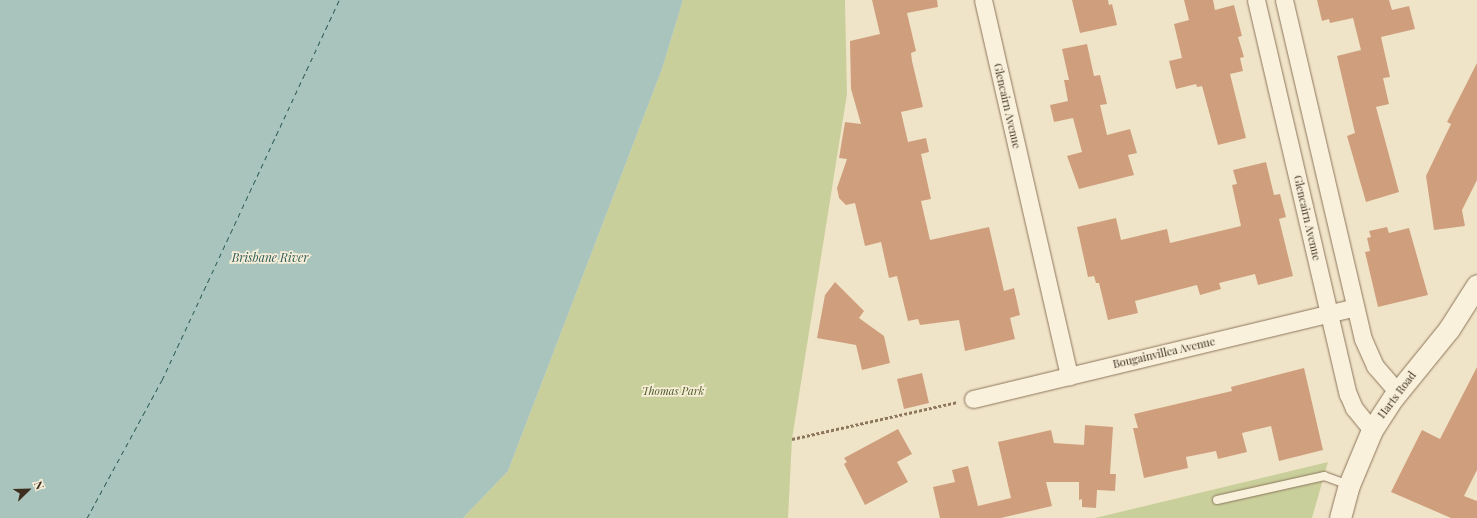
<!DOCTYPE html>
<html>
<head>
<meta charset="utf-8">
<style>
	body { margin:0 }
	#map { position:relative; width:1477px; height:518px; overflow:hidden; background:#f0e4c8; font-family:"Playfair Display",serif }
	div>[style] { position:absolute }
	.green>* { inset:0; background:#c9cf9b }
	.water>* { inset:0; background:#a9c4bc }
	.ferry>* { height:1px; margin-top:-0.5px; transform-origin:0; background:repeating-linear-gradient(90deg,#2f5d5a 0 5px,transparent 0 9px) }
	.building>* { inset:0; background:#cf9f7d }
	.path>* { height:2.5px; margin-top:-1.25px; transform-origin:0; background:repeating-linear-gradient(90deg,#8d765c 0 3px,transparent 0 5px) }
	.roads { filter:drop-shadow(0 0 1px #8d765c) drop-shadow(0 0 1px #8d765c) }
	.service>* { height:8px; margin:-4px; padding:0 4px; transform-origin:4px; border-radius:4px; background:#faf1dc }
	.minor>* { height:17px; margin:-8.5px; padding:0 8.5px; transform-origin:8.5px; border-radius:8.5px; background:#faf1dc }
	.tertiary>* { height:21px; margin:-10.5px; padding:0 10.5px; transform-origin:10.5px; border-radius:10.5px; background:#faf1dc }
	span { translate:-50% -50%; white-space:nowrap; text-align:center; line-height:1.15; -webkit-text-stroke:3.5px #f7eed8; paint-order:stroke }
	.street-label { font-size:11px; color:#3d2e20 }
	.park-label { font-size:11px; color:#4d5a26; font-style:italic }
	.water-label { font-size:12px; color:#2f5d5a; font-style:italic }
	.north { position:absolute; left:8px; top:470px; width:40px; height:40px; -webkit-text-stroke:3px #f7eed8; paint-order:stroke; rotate:67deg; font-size:11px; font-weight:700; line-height:16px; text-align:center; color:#3d2e20 }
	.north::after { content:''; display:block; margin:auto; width:14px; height:18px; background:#3d2e20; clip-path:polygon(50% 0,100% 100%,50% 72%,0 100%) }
</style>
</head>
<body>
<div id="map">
	<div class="green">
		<div style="clip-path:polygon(683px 0,845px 0,847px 94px,792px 439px,788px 518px,463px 518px,508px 471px,662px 69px)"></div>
		<div style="clip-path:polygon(1328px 462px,1312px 518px,1095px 518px)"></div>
	</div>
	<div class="water">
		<div style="clip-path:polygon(0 0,683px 0,662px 69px,508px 471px,463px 518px,0 518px)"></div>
	</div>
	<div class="ferry">
		<div style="left:87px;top:518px;width:157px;rotate:-61.5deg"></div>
		<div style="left:162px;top:380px;width:419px;rotate:-65deg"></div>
	</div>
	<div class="building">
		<div style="clip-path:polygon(872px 0,937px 0,938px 7px,907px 13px,916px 51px,911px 53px,912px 61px,923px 107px,901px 112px,908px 142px,926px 138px,929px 152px,921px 154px,931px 199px,921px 201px,930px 240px,989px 227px,1004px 291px,1014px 288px,1020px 315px,1010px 318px,1015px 339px,965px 351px,959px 320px,920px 325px,918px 319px,908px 321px,897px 276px,889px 278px,881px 242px,865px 246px,855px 203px,846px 205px,839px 198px,837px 188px,847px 159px,839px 158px,845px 122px,861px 124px,851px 89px,850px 41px,880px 34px)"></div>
		<div style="clip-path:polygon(1072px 0,1108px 0,1109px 5px,1112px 4px,1117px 25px,1080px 33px)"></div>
		<div style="clip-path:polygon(1184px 0,1213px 0,1215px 10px,1234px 5px,1242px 36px,1238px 37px,1244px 57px,1240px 58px,1243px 71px,1230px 74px,1246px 138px,1218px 145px,1202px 86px,1197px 87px,1196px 84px,1176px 89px,1169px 61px,1182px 58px,1174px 24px,1189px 20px)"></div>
		<div style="clip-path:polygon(1317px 0,1389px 0,1392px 10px,1409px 6px,1415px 29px,1381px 37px,1390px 77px,1383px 78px,1389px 104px,1376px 107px,1399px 192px,1366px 202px,1347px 136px,1355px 133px,1337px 56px,1361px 50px,1353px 18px,1330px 23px,1329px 19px,1322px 21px)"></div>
		<div style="clip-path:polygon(1087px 44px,1094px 76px,1100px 75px,1107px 104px,1100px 105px,1107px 135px,1130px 129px,1137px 153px,1128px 155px,1134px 175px,1079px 189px,1067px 156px,1082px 152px,1073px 118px,1054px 122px,1050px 105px,1068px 101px,1064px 80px,1069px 80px,1062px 49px)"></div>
		<div style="clip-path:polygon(1477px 63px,1477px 180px,1462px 210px,1465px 226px,1434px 230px,1426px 176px,1451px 124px,1447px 122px)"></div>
		<div style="clip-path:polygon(1266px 162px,1274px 195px,1280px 194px,1286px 217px,1279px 219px,1293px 276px,1258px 285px,1255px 274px,1219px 283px,1221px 289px,1200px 295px,1197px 285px,1135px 301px,1138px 313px,1108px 320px,1099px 283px,1096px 283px,1094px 276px,1088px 277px,1077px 227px,1116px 218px,1121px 240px,1167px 229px,1170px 243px,1241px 226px,1232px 185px,1237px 184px,1233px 170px)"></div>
		<div style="clip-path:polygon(1387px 227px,1389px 233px,1409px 228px,1428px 295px,1378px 307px,1365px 252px,1370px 251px,1367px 238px,1371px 237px,1369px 231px)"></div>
		<div style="clip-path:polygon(835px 282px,864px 311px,859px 318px,884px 336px,890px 363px,862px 370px,856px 345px,817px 338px,825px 295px)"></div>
		<div style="clip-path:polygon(1477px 367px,1477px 470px,1464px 496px,1477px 501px,1477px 518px,1451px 518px,1391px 492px,1422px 430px,1440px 439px)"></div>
		<div style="clip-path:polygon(1304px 368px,1323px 450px,1279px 461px,1271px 426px,1242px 433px,1247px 452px,1218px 459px,1216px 451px,1186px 457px,1188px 468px,1144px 478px,1133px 428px,1138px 428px,1134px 414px,1232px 391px,1231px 387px)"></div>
		<div style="clip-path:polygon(922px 373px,929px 403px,904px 409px,897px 379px)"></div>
		<div style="clip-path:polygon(1085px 425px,1113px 427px,1110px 474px,1116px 474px,1115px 491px,1097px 490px,1096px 508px,1082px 507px,1082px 499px,1079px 500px,1079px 482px,1046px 482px,1052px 506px,1001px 518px,940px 518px,933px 487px,955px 482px,952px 470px,968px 466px,978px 506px,1011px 498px,998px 442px,1051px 430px,1054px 443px,1084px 445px)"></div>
		<div style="clip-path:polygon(898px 429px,912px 454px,897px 462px,908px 482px,865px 505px,844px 464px,847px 462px,844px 458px)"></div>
	</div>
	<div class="path">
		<div style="left:792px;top:439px;width:169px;rotate:-12.6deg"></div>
	</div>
	<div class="roads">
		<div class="service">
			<div style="left:1217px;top:500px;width:110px;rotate:-12.6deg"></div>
			<div style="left:1324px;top:476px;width:27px;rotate:20deg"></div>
		</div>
		<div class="minor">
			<div style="left:983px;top:0;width:386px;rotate:77.1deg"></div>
			<div style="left:1256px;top:0;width:405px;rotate:76.9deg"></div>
			<div style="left:1348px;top:394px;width:15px;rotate:67deg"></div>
			<div style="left:1354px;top:408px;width:28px;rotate:51deg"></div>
			<div style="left:1284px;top:0;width:348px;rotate:76.9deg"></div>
			<div style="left:1363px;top:339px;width:30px;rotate:66deg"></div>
			<div style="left:1375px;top:366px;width:35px;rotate:49deg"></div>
			<div style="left:973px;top:399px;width:393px;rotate:-13.5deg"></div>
		</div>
		<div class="tertiary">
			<div style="left:1340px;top:518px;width:34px;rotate:-75deg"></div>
			<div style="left:1349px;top:485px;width:60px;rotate:-67.3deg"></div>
			<div style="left:1372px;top:430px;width:38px;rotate:-57deg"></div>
			<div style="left:1393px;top:398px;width:89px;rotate:-50.9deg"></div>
			<div style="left:1449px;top:329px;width:52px;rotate:-57.5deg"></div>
		</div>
	</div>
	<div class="street-label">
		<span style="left:1007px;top:106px;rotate:77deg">Glencairn Avenue</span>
		<span style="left:1307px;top:218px;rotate:77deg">Glencairn Avenue</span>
		<span style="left:1164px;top:353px;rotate:-13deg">Bougainvillea Avenue</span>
		<span style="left:1397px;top:395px;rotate:-53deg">Harts Road</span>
	</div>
	<div class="park-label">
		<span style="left:673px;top:391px">Thomas Park</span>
	</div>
	<div class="water-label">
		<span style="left:270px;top:258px">Brisbane River</span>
	</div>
	<div class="north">N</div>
</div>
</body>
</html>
